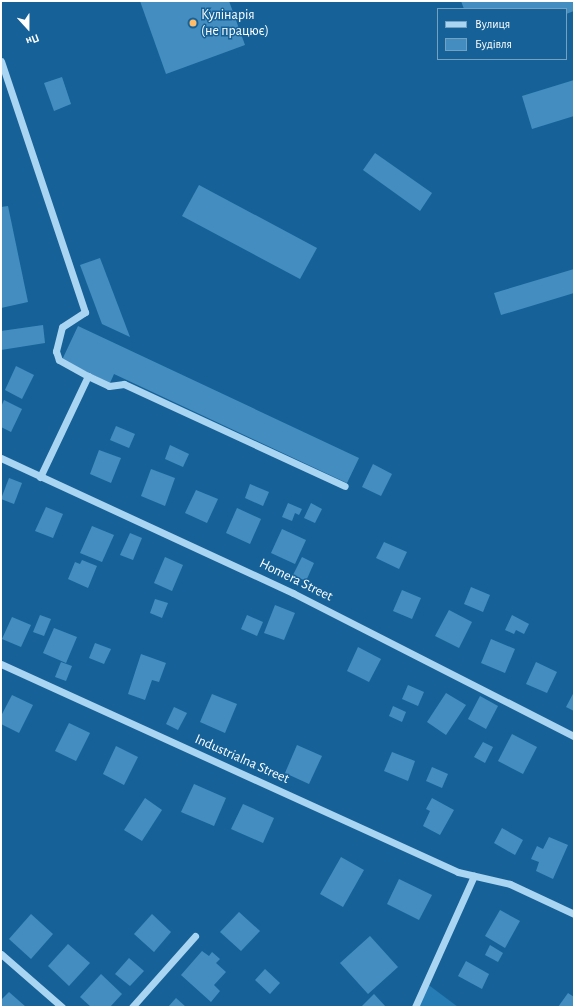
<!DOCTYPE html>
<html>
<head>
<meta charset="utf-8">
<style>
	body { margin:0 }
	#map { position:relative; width:575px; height:1008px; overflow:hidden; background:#166298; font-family:"Alegreya Sans",sans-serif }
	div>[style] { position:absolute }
	.green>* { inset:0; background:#267cb4 }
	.building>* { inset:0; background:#448dc0 }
	.minor>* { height:7px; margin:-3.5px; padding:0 3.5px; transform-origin:3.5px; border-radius:3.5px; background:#a9d5f2 }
	.dots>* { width:11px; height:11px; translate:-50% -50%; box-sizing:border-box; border:2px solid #166298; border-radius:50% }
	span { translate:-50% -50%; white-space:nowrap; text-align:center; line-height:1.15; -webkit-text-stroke:3px #166298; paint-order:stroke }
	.poi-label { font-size:14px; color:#fff }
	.left { translate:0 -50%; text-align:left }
	.street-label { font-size:14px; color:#fff }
	.frame { position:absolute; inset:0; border:2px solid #fff; pointer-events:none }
	.legend { position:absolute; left:437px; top:8px; width:130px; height:52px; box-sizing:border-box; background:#166298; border:1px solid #73a1c1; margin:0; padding:5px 7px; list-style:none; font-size:12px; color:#fff }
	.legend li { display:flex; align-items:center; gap:8px; height:20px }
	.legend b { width:20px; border:1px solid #73a1c1 }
	.north { position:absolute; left:8px; top:8px; width:40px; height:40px; -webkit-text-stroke:3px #166298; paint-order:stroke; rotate:159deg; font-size:11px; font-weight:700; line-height:16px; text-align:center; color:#fff }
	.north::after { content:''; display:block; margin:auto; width:14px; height:18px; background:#fff; clip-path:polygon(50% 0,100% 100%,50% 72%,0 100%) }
</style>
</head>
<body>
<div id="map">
	<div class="green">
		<div style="clip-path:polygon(426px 983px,458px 1007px,415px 1007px)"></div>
	</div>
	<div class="building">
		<div style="clip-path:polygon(140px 1px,229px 1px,245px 45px,166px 74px)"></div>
		<div style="clip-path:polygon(461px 1px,574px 1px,574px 11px,566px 14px,566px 9px,464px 9px)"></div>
		<div style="clip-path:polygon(62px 77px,71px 104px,54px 111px,44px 83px)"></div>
		<div style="clip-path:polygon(574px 80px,574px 116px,532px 129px,522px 96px)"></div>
		<div style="clip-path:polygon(375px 153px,432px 193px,420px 211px,363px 170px)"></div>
		<div style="clip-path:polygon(199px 185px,317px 248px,300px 279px,182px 216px)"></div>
		<div style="clip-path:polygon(8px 206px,28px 302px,1px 308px,1px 207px)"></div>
		<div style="clip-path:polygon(100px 258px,130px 337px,102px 324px,80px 265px)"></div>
		<div style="clip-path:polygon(574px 269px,574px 293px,501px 315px,494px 293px)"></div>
		<div style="clip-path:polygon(43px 325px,45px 343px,1px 350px,1px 331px)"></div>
		<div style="clip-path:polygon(78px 326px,359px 458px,347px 483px,114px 374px,110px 383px,62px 360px)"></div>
		<div style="clip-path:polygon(16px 366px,34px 375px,22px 399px,5px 390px)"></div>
		<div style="clip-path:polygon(4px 400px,22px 409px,11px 432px,1px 427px,1px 407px)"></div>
		<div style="clip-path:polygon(116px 426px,135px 434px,129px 448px,110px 440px)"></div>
		<div style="clip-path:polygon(170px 445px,189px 454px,183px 467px,165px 459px)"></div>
		<div style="clip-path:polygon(99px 450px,121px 458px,111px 483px,90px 474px)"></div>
		<div style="clip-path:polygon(373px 464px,392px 474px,381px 496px,362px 487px)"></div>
		<div style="clip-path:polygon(151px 469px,175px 478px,165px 506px,141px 496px)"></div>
		<div style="clip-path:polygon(9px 478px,22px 483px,14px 504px,1px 499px)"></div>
		<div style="clip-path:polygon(250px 484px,269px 492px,263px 506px,245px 498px)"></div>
		<div style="clip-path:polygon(196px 490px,218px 499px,207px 523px,185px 513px)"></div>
		<div style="clip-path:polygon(288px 503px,302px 509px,299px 515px,295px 513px,292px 521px,282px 517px)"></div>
		<div style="clip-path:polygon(311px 503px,322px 509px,315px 523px,304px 518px)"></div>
		<div style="clip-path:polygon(46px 507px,63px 514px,53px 538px,35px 531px)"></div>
		<div style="clip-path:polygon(237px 508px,261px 519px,250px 544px,226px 533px)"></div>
		<div style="clip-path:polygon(92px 526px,114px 535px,102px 562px,80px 553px)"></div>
		<div style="clip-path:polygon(282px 529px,306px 540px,295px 564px,271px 553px)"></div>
		<div style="clip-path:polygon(130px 533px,142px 538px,133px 560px,120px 555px)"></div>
		<div style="clip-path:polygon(384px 542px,407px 552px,399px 569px,376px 558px)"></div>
		<div style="clip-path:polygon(165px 557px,183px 565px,172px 591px,154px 583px)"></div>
		<div style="clip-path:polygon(302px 557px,314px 563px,306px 581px,293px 575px)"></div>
		<div style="clip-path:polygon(82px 560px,97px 566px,88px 588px,68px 579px,75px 562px,80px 564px)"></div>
		<div style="clip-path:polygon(471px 587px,490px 595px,483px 612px,464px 604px)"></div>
		<div style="clip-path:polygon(402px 590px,421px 598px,412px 619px,393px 611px)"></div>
		<div style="clip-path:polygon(155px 599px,168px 603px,162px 618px,150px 613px)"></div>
		<div style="clip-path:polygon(275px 605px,295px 613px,284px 640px,264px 633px)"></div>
		<div style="clip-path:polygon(449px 610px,472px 622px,459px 648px,435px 636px)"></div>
		<div style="clip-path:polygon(40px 615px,51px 619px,44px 636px,33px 632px)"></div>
		<div style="clip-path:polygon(247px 615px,263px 622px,257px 636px,241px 629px)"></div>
		<div style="clip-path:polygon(512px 615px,529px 624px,524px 634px,516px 630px,514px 634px,505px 630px)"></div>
		<div style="clip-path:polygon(12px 617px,31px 625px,21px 647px,2px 639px)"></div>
		<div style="clip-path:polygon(54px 628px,77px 637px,66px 663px,43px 653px)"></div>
		<div style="clip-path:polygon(491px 639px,515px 649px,505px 673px,481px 663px)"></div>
		<div style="clip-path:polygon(95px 643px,111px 649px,104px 664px,89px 658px)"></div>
		<div style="clip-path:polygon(358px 647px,381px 659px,369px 682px,347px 671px)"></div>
		<div style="clip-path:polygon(141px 654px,166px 663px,159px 682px,152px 680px,145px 700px,128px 694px)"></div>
		<div style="clip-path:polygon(61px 662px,72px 666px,66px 681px,55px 677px)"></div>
		<div style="clip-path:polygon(536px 662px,557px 672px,547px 693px,526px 684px)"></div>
		<div style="clip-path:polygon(408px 685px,424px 692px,418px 706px,402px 699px)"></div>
		<div style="clip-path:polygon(574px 692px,574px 711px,566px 707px)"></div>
		<div style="clip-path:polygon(446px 693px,466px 705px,446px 735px,427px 722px)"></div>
		<div style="clip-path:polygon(212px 694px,237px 704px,225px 733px,200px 722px)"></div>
		<div style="clip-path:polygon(12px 695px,33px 705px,19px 733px,1px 724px,1px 716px)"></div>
		<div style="clip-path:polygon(480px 696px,498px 706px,486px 729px,468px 719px)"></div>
		<div style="clip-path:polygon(393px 706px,406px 712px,402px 722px,389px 716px)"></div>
		<div style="clip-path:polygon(174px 707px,187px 713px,178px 730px,166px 724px)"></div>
		<div style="clip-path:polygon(69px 723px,90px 733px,76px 761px,55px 751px)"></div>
		<div style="clip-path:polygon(512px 734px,537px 747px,523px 774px,498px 761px)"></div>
		<div style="clip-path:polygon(483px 742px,493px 747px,485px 763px,474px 757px)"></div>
		<div style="clip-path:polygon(297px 745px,322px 756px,309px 784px,285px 773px)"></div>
		<div style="clip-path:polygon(116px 746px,138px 757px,124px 785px,103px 774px)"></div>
		<div style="clip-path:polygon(392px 752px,415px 761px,408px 781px,384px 771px)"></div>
		<div style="clip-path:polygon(432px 767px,448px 774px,442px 788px,426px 781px)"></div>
		<div style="clip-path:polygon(194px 784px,226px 798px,214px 826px,181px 812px)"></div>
		<div style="clip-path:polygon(145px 798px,162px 810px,142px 841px,124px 830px)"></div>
		<div style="clip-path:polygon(432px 798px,454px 810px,440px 835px,423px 826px,430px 811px,426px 809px)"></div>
		<div style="clip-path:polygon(243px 804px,274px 818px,263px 843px,231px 829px)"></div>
		<div style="clip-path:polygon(502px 828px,523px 840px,515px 855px,494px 843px)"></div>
		<div style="clip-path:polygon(549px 837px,568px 845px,553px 879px,536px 871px,539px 862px,531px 859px,537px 846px,543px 849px)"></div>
		<div style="clip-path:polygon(341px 857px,364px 870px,343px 907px,320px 894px)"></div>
		<div style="clip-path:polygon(399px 879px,432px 895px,419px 920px,387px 904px)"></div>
		<div style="clip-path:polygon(500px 910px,520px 921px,505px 948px,485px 936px)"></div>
		<div style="clip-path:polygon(239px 912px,260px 931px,241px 951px,220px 932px)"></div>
		<div style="clip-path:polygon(31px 914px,53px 934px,31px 959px,9px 939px)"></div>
		<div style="clip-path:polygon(152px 914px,171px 932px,154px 952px,134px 934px)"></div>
		<div style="clip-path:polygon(370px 936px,398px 967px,368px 994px,340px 963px)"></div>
		<div style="clip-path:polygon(68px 944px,90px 963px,69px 986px,48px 966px)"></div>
		<div style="clip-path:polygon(490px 945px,503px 953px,498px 962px,485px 955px)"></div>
		<div style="clip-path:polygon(202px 951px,209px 956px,212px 952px,220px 959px,216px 963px,226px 972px,214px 985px,220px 991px,211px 1002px,181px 975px)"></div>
		<div style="clip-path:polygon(129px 958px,144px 971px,130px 986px,115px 974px)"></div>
		<div style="clip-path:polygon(466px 961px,489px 974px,482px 989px,458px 976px)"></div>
		<div style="clip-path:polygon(265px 969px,280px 983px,270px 994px,255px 980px)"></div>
		<div style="clip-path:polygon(101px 974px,122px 994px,110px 1007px,91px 1007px,80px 997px)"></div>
		<div style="clip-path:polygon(9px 992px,26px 1007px,1px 1007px,1px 1000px)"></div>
		<div style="clip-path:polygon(568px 993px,574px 997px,574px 1006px,558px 1007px)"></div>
		<div style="clip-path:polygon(374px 994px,386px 1007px,361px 1007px)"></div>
		<div style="clip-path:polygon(176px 998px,186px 1007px,168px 1007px)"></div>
	</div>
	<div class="minor">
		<div style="left:1px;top:61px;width:265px;rotate:71.5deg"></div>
		<div style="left:85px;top:312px;width:27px;rotate:147deg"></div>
		<div style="left:62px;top:327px;width:25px;rotate:104deg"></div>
		<div style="left:56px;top:351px;width:9px;rotate:72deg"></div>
		<div style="left:59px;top:360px;width:33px;rotate:29deg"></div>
		<div style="left:1px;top:458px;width:322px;rotate:24.8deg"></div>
		<div style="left:293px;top:593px;width:315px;rotate:27deg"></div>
		<div style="left:40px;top:477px;width:112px;rotate:-64.6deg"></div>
		<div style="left:88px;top:376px;width:23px;rotate:25deg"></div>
		<div style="left:109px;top:386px;width:15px;rotate:-8deg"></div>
		<div style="left:124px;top:384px;width:243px;rotate:24.8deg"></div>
		<div style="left:1px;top:664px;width:502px;rotate:24.47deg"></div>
		<div style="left:458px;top:872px;width:53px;rotate:13deg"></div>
		<div style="left:510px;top:884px;width:71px;rotate:25.1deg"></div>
		<div style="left:1px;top:954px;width:81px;rotate:41deg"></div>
		<div style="left:132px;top:1007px;width:95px;rotate:-48.4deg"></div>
		<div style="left:415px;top:1007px;width:144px;rotate:-65.8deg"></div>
	</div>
	<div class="dots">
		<div style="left:193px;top:23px;background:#ffbd6a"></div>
	</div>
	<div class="poi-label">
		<span class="left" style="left:201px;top:23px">Кулінарія<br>(не працює)</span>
	</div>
	<div class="street-label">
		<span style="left:296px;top:580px;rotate:26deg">Homera Street</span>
		<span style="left:242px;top:759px;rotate:24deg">Industrialna Street</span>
	</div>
	<div class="frame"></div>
	<ul class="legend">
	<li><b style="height:5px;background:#a9d5f2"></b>Вулиця</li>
	<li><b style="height:11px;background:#448dc0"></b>Будівля</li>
	</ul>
	<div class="north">Пн</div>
</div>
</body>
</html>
